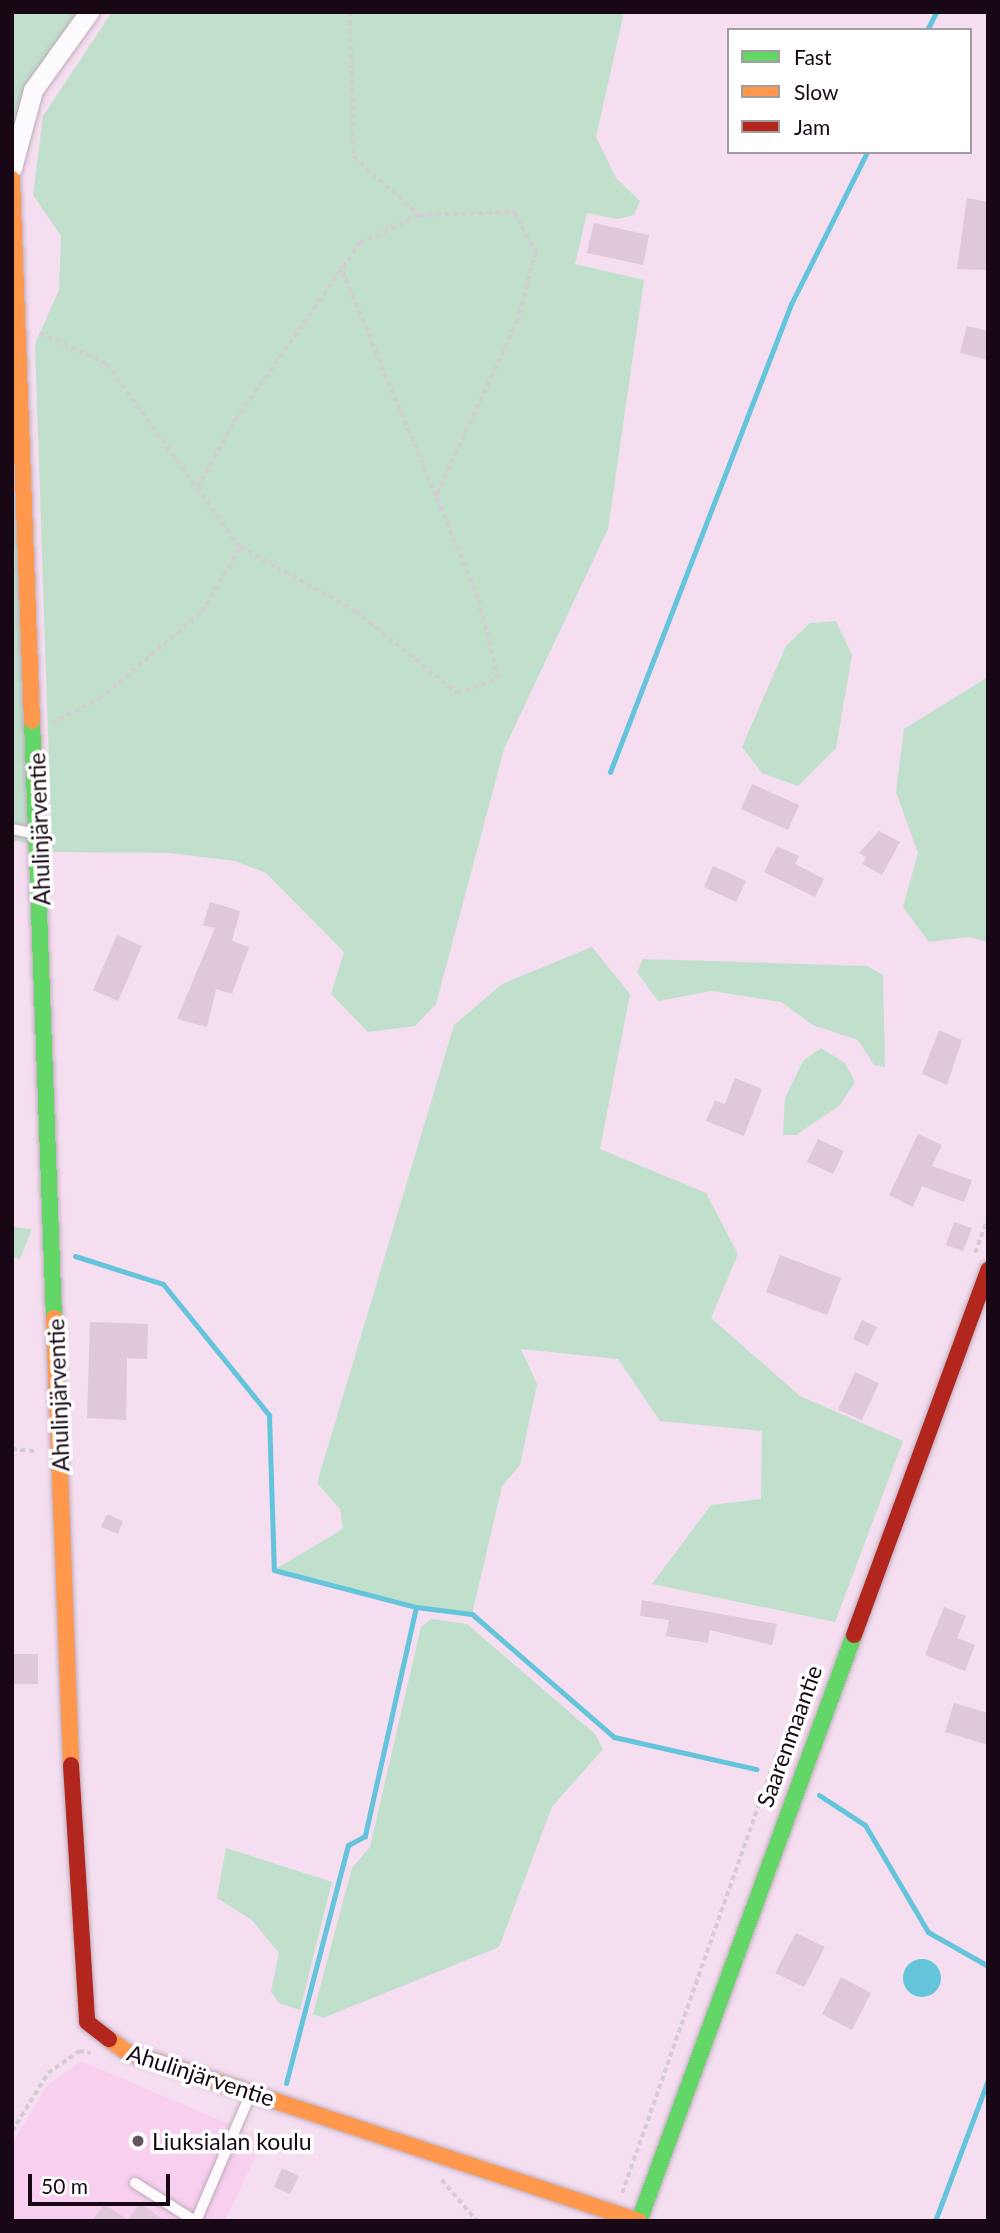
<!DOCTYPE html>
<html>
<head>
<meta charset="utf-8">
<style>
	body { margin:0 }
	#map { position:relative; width:1000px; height:2233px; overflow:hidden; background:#f4deef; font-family:Lato,sans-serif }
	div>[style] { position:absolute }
	.built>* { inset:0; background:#f8cfef }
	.green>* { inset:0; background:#c0e0cc }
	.water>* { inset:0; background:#63c4dc }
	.round { border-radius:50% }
	.stream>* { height:5px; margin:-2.5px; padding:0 2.5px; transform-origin:2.5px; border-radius:2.5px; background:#63c4dc }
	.building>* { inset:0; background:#e0c7da }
	.path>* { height:3.5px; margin-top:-1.75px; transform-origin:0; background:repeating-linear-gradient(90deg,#d3ccd1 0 5px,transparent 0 8.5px) }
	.roads { filter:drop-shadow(0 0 2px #beabba) drop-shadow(0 0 2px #beabba) }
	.lane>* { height:10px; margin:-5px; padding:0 5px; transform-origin:5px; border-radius:5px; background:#fdfafd }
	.street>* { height:19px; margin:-9.5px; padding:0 9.5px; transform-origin:9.5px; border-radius:9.5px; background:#fdfafd }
	.fast>* { height:16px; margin:-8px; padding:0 8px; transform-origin:8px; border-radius:8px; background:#63d668 }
	.slow>* { height:16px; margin:-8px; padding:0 8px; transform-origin:8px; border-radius:8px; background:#ff974d }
	.jam>* { height:16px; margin:-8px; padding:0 8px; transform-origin:8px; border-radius:8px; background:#b3261e }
	.dots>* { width:19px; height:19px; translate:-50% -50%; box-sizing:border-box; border:4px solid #fff; border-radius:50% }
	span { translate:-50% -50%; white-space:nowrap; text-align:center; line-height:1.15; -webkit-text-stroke:7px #fff; paint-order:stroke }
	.street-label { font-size:23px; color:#180815 }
	.poi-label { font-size:23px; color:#180815 }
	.left { translate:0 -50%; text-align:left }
	.frame { position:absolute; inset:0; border:14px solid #180815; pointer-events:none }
	.legend { position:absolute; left:727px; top:28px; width:245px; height:126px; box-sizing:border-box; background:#fff; border:2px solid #a39ca1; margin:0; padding:9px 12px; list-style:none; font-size:21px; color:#180815 }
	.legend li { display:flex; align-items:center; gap:14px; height:35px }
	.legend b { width:35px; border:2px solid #a39ca1 }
	.scale { position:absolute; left:28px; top:2174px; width:142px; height:32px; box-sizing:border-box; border:4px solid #180815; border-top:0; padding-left:9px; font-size:21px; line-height:24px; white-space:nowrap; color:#180815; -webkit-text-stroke:5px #fff; paint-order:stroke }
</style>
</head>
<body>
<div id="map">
	<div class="built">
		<div style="clip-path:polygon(81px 2061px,264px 2139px,225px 2221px,12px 2221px,12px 2144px,46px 2087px)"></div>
	</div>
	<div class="green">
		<div style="clip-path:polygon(12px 12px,89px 12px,33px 90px,12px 146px)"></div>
		<div style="clip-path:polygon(112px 12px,624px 12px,596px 137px,616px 178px,640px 201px,634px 215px,617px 219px,587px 213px,575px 264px,644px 280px,608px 529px,504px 749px,436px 1004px,415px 1026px,368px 1032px,331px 994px,344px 952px,266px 873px,235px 861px,170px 853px,52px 852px,35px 344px,59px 290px,61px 236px,33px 195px,43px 116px)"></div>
		<div style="clip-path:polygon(12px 269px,32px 844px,12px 840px)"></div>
		<div style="clip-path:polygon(836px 621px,852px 655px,836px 748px,798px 786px,762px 773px,742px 747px,786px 646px,810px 623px)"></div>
		<div style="clip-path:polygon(988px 677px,988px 942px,969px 937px,929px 942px,903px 907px,918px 853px,896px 792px,904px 729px)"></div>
		<div style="clip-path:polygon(592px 947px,630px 994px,600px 1149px,706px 1193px,738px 1254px,711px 1318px,800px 1396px,903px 1441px,835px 1622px,652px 1584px,711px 1505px,761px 1499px,762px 1431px,660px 1421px,618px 1359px,521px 1349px,537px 1384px,520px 1465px,502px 1486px,472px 1614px,416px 1607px,274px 1570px,343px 1529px,340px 1509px,317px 1483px,454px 1025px,502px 984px)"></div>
		<div style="clip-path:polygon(643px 959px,867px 966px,883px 975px,885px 1067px,874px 1065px,858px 1040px,813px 1025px,781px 1002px,712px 991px,658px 1001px,637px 972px)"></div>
		<div style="clip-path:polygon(821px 1048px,845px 1063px,855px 1082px,840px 1105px,796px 1135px,783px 1135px,785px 1098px,803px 1061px)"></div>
		<div style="clip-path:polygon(12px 1227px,32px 1229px,20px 1259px,12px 1257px)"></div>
		<div style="clip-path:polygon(431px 1619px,467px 1624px,595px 1734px,603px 1749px,552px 1807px,499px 1947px,323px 2018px,313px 2014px,352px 1868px,370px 1847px,421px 1627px)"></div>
		<div style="clip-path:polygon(226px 1848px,332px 1882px,300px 2010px,279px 2003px,271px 1992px,279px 1953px,252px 1920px,217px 1898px)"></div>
	</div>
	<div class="water">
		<div class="round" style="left:903px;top:1959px;width:38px;height:38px"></div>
	</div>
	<div class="stream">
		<div style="left:927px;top:30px;width:20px;rotate:-63deg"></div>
		<div style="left:610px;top:772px;width:502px;rotate:-68.86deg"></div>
		<div style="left:791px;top:304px;width:170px;rotate:-63.4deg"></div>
		<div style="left:75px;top:1256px;width:92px;rotate:17.7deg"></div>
		<div style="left:163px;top:1284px;width:169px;rotate:51deg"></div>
		<div style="left:269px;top:1415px;width:155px;rotate:88.2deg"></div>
		<div style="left:274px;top:1570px;width:147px;rotate:14.6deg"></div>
		<div style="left:416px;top:1607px;width:235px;rotate:102.6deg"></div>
		<div style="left:365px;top:1836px;width:19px;rotate:152deg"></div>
		<div style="left:348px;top:1845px;width:246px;rotate:104.6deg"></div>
		<div style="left:416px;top:1607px;width:56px;rotate:7.1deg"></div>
		<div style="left:472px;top:1614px;width:188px;rotate:40.9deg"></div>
		<div style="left:614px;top:1737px;width:146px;rotate:12.7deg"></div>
		<div style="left:819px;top:1795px;width:55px;rotate:33.1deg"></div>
		<div style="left:865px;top:1825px;width:124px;rotate:59.5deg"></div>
		<div style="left:928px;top:1932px;width:69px;rotate:29.5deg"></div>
		<div style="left:935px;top:2221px;width:151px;rotate:-69.4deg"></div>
	</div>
	<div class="building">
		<div style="clip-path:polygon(967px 198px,988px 202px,988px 270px,957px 269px)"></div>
		<div style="clip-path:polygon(594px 223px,649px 235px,643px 265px,587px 253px)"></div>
		<div style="clip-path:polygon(967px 326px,988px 331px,988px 360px,960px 353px)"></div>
		<div style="clip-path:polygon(752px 784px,799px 805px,788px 830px,741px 809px)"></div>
		<div style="clip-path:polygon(879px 831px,900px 842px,882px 875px,862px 864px,866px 857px,859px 853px)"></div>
		<div style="clip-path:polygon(777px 846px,799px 856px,795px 864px,824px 879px,815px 897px,764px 872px)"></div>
		<div style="clip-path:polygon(713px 866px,746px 881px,736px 902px,704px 887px)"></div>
		<div style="clip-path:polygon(210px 902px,240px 911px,232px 941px,249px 947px,232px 994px,216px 989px,207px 1027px,177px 1019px,215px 928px,203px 925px)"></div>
		<div style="clip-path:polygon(117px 935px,142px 946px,118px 1001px,93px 990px)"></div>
		<div style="clip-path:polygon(939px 1030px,962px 1040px,947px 1085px,922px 1074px)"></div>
		<div style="clip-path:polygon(735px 1078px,762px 1089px,744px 1136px,706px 1121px,715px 1100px,725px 1104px)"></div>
		<div style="clip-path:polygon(918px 1134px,942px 1145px,932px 1166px,972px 1180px,964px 1202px,922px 1186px,913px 1207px,889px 1195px)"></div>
		<div style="clip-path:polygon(818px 1139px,844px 1151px,833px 1174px,807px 1162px)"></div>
		<div style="clip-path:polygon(954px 1222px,972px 1228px,963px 1251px,946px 1245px)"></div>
		<div style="clip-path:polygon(780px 1255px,841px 1278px,827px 1315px,766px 1292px)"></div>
		<div style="clip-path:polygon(862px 1320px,877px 1327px,868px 1346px,853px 1339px)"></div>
		<div style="clip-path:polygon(90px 1322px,148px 1324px,147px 1359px,127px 1358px,126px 1420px,87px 1418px)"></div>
		<div style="clip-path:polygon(855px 1372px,879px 1383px,862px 1420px,838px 1410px)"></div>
		<div style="clip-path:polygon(107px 1514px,123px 1521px,118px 1534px,101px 1527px)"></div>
		<div style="clip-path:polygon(642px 1600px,777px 1624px,772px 1645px,710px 1630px,708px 1643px,666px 1636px,669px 1620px,640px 1616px)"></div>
		<div style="clip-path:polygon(944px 1607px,966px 1616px,957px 1638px,975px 1645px,965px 1671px,925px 1655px)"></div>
		<div style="clip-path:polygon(12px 1654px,38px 1654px,38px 1684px,12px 1684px)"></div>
		<div style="clip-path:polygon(954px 1703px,988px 1713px,988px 1745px,945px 1732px)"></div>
		<div style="clip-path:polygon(796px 1933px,825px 1947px,804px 1987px,775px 1973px)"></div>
		<div style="clip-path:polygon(841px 1977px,871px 1993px,852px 2030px,822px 2014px)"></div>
		<div style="clip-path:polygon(282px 2168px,299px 2176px,290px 2194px,274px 2187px)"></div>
		<div style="clip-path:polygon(140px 2203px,165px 2221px,92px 2221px,104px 2204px,128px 2220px)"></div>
	</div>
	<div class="path">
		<div style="left:350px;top:12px;width:145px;rotate:88.4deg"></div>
		<div style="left:354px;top:157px;width:87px;rotate:41.7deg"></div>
		<div style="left:40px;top:333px;width:74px;rotate:24.8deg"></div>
		<div style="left:107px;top:364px;width:226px;rotate:54deg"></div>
		<div style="left:240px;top:547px;width:132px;rotate:28.9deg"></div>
		<div style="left:356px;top:611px;width:130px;rotate:39.1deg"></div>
		<div style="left:457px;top:693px;width:43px;rotate:-18.9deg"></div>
		<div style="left:498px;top:679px;width:83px;rotate:-103.9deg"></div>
		<div style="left:478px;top:598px;width:359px;rotate:-112.6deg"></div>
		<div style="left:197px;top:488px;width:78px;rotate:-60.8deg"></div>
		<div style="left:235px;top:420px;width:217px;rotate:-54.8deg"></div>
		<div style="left:360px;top:243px;width:65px;rotate:-25.4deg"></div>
		<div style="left:419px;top:215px;width:95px;rotate:-1.8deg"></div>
		<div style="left:514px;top:212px;width:46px;rotate:61.2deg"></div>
		<div style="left:536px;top:252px;width:70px;rotate:104.8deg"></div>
		<div style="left:518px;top:320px;width:197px;rotate:114.9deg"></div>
		<div style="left:52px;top:723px;width:53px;rotate:-27.1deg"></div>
		<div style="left:99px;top:699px;width:135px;rotate:-40.2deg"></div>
		<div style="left:202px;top:612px;width:75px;rotate:-59.7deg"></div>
		<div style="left:975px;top:1253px;width:38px;rotate:-70deg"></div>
		<div style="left:12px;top:1449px;width:25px;rotate:5deg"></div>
		<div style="left:12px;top:2131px;width:68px;rotate:-58.2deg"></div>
		<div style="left:48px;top:2073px;width:38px;rotate:-35deg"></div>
		<div style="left:79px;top:2051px;width:12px;rotate:9deg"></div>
		<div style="left:442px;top:2180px;width:54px;rotate:49.5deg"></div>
		<div style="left:622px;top:2193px;width:461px;rotate:-70.6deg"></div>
		<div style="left:775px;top:1758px;width:84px;rotate:-64.7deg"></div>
	</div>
	<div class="roads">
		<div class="lane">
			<div style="left:12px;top:829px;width:24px;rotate:12deg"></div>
			<div style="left:135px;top:2183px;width:71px;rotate:32.3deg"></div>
			<div style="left:196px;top:2221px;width:137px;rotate:-66.8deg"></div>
		</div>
		<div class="street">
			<div style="left:12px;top:168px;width:81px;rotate:-74.9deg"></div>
			<div style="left:33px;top:90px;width:96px;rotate:-54.3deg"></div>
		</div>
		<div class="fast">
			<div style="left:32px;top:721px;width:597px;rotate:87.89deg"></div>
			<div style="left:639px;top:2221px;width:624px;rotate:-69.85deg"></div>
		</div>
		<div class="slow">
			<div style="left:12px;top:179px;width:542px;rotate:87.89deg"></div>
			<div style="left:54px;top:1318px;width:447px;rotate:87.8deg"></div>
			<div style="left:109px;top:2039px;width:22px;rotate:36deg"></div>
			<div style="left:127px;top:2052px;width:539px;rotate:18.27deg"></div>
		</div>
		<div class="jam">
			<div style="left:854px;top:1635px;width:389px;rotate:-69.8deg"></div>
			<div style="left:71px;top:1765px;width:257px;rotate:86.4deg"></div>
			<div style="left:87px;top:2022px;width:28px;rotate:38deg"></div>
		</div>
	</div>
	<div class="dots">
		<div style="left:138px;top:2141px;background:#655361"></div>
	</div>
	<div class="street-label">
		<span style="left:39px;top:829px;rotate:-92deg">Ahulinjärventie</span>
		<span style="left:58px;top:1395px;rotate:-92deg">Ahulinjärventie</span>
		<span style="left:789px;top:1736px;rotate:-70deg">Saarenmaantie</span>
		<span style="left:201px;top:2075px;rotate:18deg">Ahulinjärventie</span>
	</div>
	<div class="poi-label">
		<span class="left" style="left:152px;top:2141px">Liuksialan koulu</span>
	</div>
	<div class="frame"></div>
	<ul class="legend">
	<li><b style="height:9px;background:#63d668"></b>Fast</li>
	<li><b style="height:9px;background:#ff974d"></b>Slow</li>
	<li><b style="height:9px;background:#b3261e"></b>Jam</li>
	</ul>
	<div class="scale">50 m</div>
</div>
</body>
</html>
